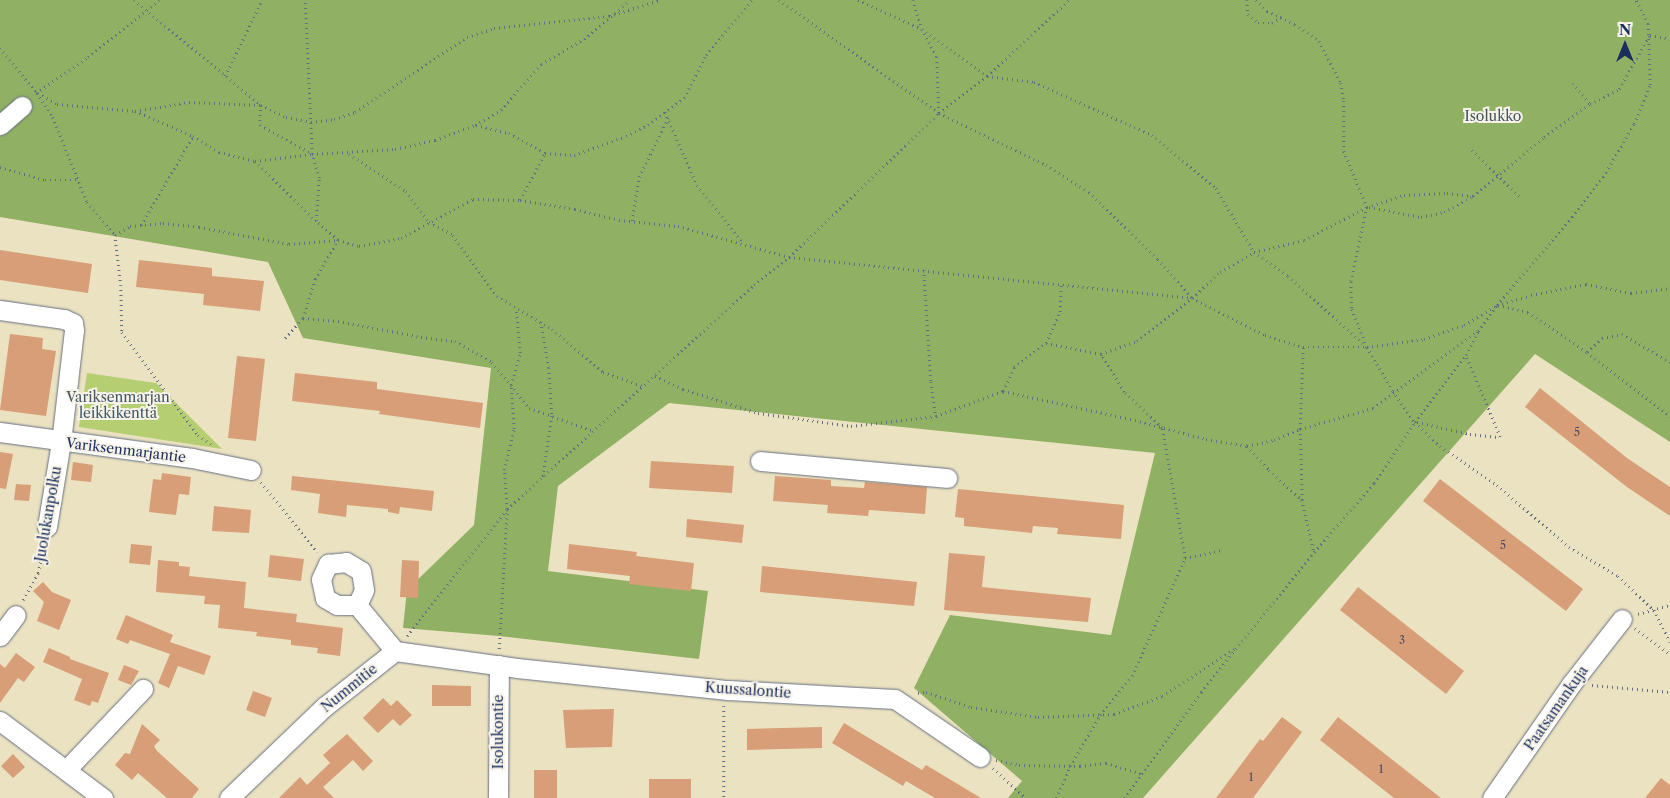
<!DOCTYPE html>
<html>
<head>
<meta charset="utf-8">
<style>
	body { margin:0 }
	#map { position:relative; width:1670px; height:798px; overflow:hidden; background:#ebe2c1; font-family:"Libre Caslon Text",serif }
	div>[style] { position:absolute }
	.green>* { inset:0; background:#b6ce72 }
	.forest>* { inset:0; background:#90b164 }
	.building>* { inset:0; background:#d79e78 }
	.path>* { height:2.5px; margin-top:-1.25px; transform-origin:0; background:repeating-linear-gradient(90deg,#646e81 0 1px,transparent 0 5px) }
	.roads { filter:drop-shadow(0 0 1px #646e81) drop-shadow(0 0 1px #646e81) }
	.minor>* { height:19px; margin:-9.5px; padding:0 9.5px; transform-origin:9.5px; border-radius:9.5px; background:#fff }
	span { translate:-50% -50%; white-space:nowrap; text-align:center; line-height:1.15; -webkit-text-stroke:4px #f7f3e8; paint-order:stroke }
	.number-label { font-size:11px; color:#4a4b64 }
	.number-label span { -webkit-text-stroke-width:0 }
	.park-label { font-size:14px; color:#425763 }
	.street-label { font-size:14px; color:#1b2f5e }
	.north { position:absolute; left:1600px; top:20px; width:50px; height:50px; -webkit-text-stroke:4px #f7f3e8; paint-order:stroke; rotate:0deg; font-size:14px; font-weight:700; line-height:20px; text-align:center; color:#1b2f5e }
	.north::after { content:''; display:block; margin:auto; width:18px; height:22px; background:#1b2f5e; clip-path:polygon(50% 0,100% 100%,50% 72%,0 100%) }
</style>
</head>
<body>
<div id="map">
	<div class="green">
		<div style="clip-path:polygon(87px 373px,156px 383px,222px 449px,79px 427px)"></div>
	</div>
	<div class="forest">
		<div style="clip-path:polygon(0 0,1670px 0,1670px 442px,1535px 354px,1143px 798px,1008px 798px,1022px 781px,914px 688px,950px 615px,1111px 635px,1155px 453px,669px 403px,558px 486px,548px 571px,708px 591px,699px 659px,499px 636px,403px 628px,407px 590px,474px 525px,491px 368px,303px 338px,268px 262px,0 217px)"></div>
	</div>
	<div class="building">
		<div style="clip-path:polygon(0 250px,92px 264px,88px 293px,0 280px)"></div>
		<div style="clip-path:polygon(139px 260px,212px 268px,212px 276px,264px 281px,260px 311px,203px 305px,204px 294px,136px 287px)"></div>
		<div style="clip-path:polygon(10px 334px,43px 338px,42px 349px,56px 351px,46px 416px,0 410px)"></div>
		<div style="clip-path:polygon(237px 356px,265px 359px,256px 441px,228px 438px)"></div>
		<div style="clip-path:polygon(295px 373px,377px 382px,377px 389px,483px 403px,480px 428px,379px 414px,380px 411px,292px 401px)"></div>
		<div style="clip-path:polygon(1540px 388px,1627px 458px,1670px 487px,1670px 516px,1627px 487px,1525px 407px)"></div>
		<div style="clip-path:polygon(0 452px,13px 454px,6px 489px,0 488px)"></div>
		<div style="clip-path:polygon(651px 461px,734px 466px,732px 493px,649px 488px)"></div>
		<div style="clip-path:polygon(73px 462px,93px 465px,91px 482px,71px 480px)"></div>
		<div style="clip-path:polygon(162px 473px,191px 477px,189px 495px,179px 494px,176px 515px,149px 512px,153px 479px,161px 480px)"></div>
		<div style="clip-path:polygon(292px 476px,434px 491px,432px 511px,400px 507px,399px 514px,388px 512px,388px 509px,347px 505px,346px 517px,318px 513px,320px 494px,291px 490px)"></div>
		<div style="clip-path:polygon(775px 476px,831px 480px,831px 486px,864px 488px,865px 482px,927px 487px,925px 514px,869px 510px,868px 516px,827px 513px,828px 505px,773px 501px)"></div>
		<div style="clip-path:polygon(1440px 479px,1583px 589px,1566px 611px,1423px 501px)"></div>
		<div style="clip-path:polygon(16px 484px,31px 485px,29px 501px,14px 500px)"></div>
		<div style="clip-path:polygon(958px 489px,1124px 505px,1121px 539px,1057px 534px,1058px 528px,1033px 526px,1032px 533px,964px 526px,964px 518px,955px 517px)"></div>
		<div style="clip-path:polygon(214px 506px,251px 510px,249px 533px,212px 531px)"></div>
		<div style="clip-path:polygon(687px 519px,744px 525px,742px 543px,686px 537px)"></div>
		<div style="clip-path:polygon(131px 544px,152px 546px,150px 565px,129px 563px)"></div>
		<div style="clip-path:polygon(569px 544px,637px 552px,636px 556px,694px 563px,691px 591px,629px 584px,630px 576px,567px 569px)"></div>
		<div style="clip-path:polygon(949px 553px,985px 556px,982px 587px,1091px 598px,1088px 622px,944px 610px)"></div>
		<div style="clip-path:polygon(270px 555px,304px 559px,301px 581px,268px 577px)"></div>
		<div style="clip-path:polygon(158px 560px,179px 562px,179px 566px,190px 567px,189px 576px,246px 582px,244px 608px,297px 614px,296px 622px,343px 628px,340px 656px,317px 653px,318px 648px,291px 645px,291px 640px,256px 636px,257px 632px,218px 628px,220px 605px,204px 604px,205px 596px,156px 592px)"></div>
		<div style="clip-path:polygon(402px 560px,419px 561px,418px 598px,400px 597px)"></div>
		<div style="clip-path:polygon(762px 566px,917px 582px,914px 606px,760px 592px)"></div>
		<div style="clip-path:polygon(43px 582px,52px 592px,71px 600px,59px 630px,37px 621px,44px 602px,33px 591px)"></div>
		<div style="clip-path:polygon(1358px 587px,1464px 671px,1446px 694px,1340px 610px)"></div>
		<div style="clip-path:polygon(126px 615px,173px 635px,170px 642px,211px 656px,204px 675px,178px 666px,169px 688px,158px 683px,170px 654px,130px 640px,128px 644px,116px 639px)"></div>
		<div style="clip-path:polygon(49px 648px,70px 657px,70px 659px,109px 673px,98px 703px,92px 701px,90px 706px,74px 700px,82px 679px,43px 662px)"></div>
		<div style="clip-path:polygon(16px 653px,35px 667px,24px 682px,18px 678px,0 703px,0 664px,5px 668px)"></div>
		<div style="clip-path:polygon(124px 665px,139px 671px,131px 685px,118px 680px)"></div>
		<div style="clip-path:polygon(432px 685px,471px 686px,471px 706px,432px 706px)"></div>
		<div style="clip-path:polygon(253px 691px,272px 698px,265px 717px,246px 710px)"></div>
		<div style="clip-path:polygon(383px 698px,391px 706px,397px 700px,412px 715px,400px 726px,393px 719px,378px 733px,363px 718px)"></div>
		<div style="clip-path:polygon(614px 709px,612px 747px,566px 748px,563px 710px)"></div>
		<div style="clip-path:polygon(1282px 717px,1302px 732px,1253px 798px,1216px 798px,1260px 739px,1263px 741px)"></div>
		<div style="clip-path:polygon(1338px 717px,1441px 798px,1394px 798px,1320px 740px)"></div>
		<div style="clip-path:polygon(844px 723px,922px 770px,926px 765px,981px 798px,935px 798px,906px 781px,903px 786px,832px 743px)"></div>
		<div style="clip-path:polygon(142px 724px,160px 740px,154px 746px,157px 751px,199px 789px,192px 798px,167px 798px,138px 773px,132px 780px,115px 765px,125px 753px,130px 754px)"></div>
		<div style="clip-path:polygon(822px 727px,822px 748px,747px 750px,747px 729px)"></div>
		<div style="clip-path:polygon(347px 734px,373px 761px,363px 771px,353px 760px,323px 787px,334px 798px,279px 798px,300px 777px,307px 785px,330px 763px,323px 755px)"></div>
		<div style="clip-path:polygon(13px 754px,25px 767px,13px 778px,1px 766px)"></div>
		<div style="clip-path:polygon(534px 770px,557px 770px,557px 798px,534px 798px)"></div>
		<div style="clip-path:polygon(1661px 778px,1670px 785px,1670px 798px,1645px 798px)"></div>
		<div style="clip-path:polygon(649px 779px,691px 779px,691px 798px,649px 798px)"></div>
	</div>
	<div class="path">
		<div style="left:134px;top:0;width:165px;rotate:39.6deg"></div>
		<div style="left:261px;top:105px;width:28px;rotate:26deg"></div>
		<div style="left:286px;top:117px;width:25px;rotate:11deg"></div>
		<div style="left:311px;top:122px;width:23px;rotate:-7deg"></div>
		<div style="left:334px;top:119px;width:22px;rotate:-18deg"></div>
		<div style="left:355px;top:112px;width:135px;rotate:-33.8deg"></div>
		<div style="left:467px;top:37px;width:28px;rotate:-18deg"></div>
		<div style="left:494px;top:28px;width:116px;rotate:-6deg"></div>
		<div style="left:609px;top:16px;width:53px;rotate:-17.4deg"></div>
		<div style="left:779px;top:0;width:196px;rotate:35.2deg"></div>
		<div style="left:939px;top:113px;width:119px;rotate:25.9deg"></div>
		<div style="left:1046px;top:165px;width:51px;rotate:32.1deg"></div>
		<div style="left:1089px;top:192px;width:96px;rotate:44.2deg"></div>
		<div style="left:1158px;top:259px;width:52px;rotate:48.9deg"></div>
		<div style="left:1192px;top:298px;width:82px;rotate:26.9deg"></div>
		<div style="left:1265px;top:335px;width:40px;rotate:18deg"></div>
		<div style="left:1303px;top:347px;width:64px"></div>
		<div style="left:1367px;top:347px;width:58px;rotate:-8deg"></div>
		<div style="left:1424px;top:339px;width:42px;rotate:-19.3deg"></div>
		<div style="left:1464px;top:325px;width:39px;rotate:-31deg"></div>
		<div style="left:1497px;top:305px;width:116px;rotate:-49.6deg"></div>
		<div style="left:1572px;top:217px;width:51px;rotate:-52.2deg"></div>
		<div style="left:1603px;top:177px;width:61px;rotate:-59.7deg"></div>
		<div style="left:1634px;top:124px;width:42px;rotate:-67.7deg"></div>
		<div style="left:1650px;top:85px;width:61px;rotate:-91.9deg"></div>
		<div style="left:1648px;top:24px;width:27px;rotate:-117deg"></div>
		<div style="left:858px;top:0;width:70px;rotate:24.4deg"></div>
		<div style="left:922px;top:29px;width:80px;rotate:35.9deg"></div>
		<div style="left:987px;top:76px;width:47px;rotate:7.3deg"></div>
		<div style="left:1034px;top:82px;width:129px;rotate:24.2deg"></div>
		<div style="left:1152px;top:135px;width:83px;rotate:39.6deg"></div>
		<div style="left:1216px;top:188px;width:74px;rotate:59.3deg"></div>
		<div style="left:1254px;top:252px;width:42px;rotate:35.2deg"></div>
		<div style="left:1288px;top:276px;width:105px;rotate:41.9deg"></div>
		<div style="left:913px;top:0;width:30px;rotate:73deg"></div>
		<div style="left:922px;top:29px;width:32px;rotate:62deg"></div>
		<div style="left:937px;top:57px;width:56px;rotate:88deg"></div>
		<div style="left:1247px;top:0;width:14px;rotate:86deg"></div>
		<div style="left:1248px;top:14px;width:13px;rotate:42deg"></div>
		<div style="left:1258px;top:23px;width:14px"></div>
		<div style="left:1272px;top:23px;width:11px;rotate:-34deg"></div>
		<div style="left:1256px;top:0;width:16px;rotate:45deg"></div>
		<div style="left:1267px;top:11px;width:31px;rotate:25deg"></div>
		<div style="left:1295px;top:24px;width:29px;rotate:35deg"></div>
		<div style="left:1319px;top:41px;width:47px;rotate:62.4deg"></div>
		<div style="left:1341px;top:83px;width:18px;rotate:81deg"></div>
		<div style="left:1344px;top:101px;width:50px;rotate:90deg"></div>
		<div style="left:1344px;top:151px;width:61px;rotate:67.7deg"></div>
		<div style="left:1367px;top:207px;width:77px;rotate:102deg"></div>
		<div style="left:1351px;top:282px;width:27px;rotate:88deg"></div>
		<div style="left:1352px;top:309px;width:41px;rotate:68.5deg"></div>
		<div style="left:1367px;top:347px;width:51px;rotate:59.4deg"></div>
		<div style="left:1393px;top:391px;width:38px;rotate:55deg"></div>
		<div style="left:1415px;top:422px;width:35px;rotate:44deg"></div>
		<div style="left:1440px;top:446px;width:69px;rotate:34.4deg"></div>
		<div style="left:1497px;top:485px;width:95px;rotate:40.7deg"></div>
		<div style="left:1569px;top:547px;width:57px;rotate:30.6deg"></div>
		<div style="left:1618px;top:576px;width:50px;rotate:43.4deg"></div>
		<div style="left:1654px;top:610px;width:36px;rotate:63deg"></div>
		<div style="left:1650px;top:35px;width:20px;rotate:11deg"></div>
		<div style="left:0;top:48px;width:58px;rotate:50.6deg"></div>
		<div style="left:37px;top:93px;width:29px;rotate:56deg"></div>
		<div style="left:53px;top:117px;width:92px;rotate:68.2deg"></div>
		<div style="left:87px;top:202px;width:43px;rotate:49.7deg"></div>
		<div style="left:115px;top:235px;width:50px;rotate:83.2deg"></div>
		<div style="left:121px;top:285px;width:47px;rotate:88.8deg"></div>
		<div style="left:122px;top:332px;width:128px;rotate:53.6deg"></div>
		<div style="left:198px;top:435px;width:16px;rotate:35deg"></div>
		<div style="left:225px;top:76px;width:85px;rotate:-64deg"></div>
		<div style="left:1573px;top:83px;width:27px;rotate:51deg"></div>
		<div style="left:36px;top:93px;width:63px;rotate:-34.7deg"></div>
		<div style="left:88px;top:57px;width:91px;rotate:-38.8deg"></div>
		<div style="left:38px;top:93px;width:22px;rotate:30deg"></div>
		<div style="left:57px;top:104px;width:78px;rotate:5.1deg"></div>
		<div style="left:135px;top:111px;width:55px;rotate:-9.5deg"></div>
		<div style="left:189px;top:102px;width:72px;rotate:2.4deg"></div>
		<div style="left:261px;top:105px;width:20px;rotate:93deg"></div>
		<div style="left:260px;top:125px;width:58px;rotate:28.8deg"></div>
		<div style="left:135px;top:111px;width:63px;rotate:23.3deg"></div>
		<div style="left:193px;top:136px;width:31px;rotate:32deg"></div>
		<div style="left:219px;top:152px;width:37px;rotate:14deg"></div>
		<div style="left:255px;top:161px;width:57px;rotate:-7deg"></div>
		<div style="left:312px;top:154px;width:83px;rotate:-3.4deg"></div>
		<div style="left:395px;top:149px;width:41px;rotate:-12.7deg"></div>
		<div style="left:435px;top:140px;width:43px;rotate:-20.6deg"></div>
		<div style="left:475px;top:125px;width:30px;rotate:-30deg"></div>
		<div style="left:501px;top:110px;width:61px;rotate:-49deg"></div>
		<div style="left:541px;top:64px;width:50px;rotate:-30.2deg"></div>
		<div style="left:584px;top:39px;width:60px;rotate:-40.3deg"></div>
		<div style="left:665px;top:112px;width:80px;rotate:66.3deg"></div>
		<div style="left:697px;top:185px;width:74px;rotate:51.6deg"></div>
		<div style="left:476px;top:125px;width:34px;rotate:14deg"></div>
		<div style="left:509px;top:133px;width:41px;rotate:29.1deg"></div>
		<div style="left:545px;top:153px;width:29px;rotate:4deg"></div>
		<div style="left:574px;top:155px;width:55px;rotate:-20.1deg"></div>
		<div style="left:626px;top:136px;width:25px;rotate:-27deg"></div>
		<div style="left:648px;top:125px;width:45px;rotate:-36.9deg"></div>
		<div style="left:684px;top:98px;width:48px;rotate:-62.9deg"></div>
		<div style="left:706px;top:55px;width:72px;rotate:-50.1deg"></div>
		<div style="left:1472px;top:150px;width:67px;rotate:44.4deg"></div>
		<div style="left:349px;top:154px;width:68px;rotate:33deg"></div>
		<div style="left:406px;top:191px;width:39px;rotate:53deg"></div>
		<div style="left:429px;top:222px;width:27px;rotate:28deg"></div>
		<div style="left:453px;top:235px;width:75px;rotate:54.2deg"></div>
		<div style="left:497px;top:296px;width:64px;rotate:31deg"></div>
		<div style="left:552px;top:329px;width:67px;rotate:40.1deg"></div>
		<div style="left:603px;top:372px;width:42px;rotate:19.3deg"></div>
		<div style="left:255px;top:161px;width:86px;rotate:44.5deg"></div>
		<div style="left:0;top:167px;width:47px;rotate:16.1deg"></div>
		<div style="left:45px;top:180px;width:31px"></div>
		<div style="left:520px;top:200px;width:53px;rotate:-62deg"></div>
		<div style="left:1369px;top:207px;width:53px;rotate:10.9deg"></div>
		<div style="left:1421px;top:217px;width:24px;rotate:-12deg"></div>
		<div style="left:1444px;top:212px;width:33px;rotate:-29deg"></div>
		<div style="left:1473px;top:196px;width:92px;rotate:-39.7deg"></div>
		<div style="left:1544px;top:137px;width:57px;rotate:-35.7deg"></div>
		<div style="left:1590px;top:104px;width:33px;rotate:-27deg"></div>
		<div style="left:1619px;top:89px;width:61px;rotate:-60.5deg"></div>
		<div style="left:632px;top:221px;width:45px;rotate:-81deg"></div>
		<div style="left:639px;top:177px;width:66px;rotate:-63.8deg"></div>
		<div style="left:141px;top:225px;width:103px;rotate:-59.7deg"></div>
		<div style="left:115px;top:235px;width:17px;rotate:-31deg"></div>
		<div style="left:130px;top:226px;width:33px;rotate:-5deg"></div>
		<div style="left:163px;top:223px;width:36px;rotate:6deg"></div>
		<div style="left:199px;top:227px;width:92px;rotate:10.7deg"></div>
		<div style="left:289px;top:244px;width:49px;rotate:-4.7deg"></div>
		<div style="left:338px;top:240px;width:22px;rotate:16deg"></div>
		<div style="left:359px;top:246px;width:43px;rotate:-10.8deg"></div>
		<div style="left:401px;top:238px;width:82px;rotate:-28.4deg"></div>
		<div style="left:473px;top:199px;width:47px;rotate:1.2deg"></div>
		<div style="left:520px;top:200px;width:56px;rotate:9.3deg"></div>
		<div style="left:575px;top:209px;width:45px;rotate:14deg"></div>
		<div style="left:619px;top:220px;width:59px;rotate:5.8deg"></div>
		<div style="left:678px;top:226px;width:115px;rotate:15.6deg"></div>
		<div style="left:789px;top:257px;width:404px;rotate:5.8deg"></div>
		<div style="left:924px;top:270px;width:112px;rotate:86.4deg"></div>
		<div style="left:931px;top:382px;width:34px;rotate:82deg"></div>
		<div style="left:1498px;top:305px;width:31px;rotate:13deg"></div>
		<div style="left:1528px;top:312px;width:71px;rotate:34.1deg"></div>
		<div style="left:1587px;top:352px;width:105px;rotate:37.6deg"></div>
		<div style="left:303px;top:318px;width:35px;rotate:5deg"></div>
		<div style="left:338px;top:321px;width:85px;rotate:10.9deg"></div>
		<div style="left:421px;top:337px;width:34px;rotate:7deg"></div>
		<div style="left:455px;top:341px;width:43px;rotate:29.6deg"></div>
		<div style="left:492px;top:362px;width:59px;rotate:51.2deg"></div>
		<div style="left:529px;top:408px;width:69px;rotate:19.5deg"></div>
		<div style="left:541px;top:322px;width:47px;rotate:80.1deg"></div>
		<div style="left:549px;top:368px;width:48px;rotate:86.4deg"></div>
		<div style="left:552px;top:416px;width:62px;rotate:98.4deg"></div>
		<div style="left:285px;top:338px;width:27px;rotate:-48deg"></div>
		<div style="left:303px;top:318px;width:41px;rotate:-72.9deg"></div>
		<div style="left:315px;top:279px;width:45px;rotate:-59.5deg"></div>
		<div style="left:338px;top:240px;width:29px;rotate:-139deg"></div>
		<div style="left:316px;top:221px;width:43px;rotate:-86deg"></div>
		<div style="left:319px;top:178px;width:25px;rotate:-106deg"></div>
		<div style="left:312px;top:154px;width:154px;rotate:-92.6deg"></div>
		<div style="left:1046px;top:343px;width:56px;rotate:11.3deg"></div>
		<div style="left:1101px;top:354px;width:38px;rotate:-20deg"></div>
		<div style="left:1137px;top:341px;width:70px;rotate:-38deg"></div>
		<div style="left:1192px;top:298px;width:38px;rotate:-43deg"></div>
		<div style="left:1220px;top:272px;width:39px;rotate:-30deg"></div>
		<div style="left:1254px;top:252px;width:51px;rotate:-13.5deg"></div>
		<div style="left:1304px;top:240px;width:71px;rotate:-27.6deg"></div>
		<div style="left:1367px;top:207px;width:39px;rotate:-18deg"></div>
		<div style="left:1404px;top:195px;width:43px;rotate:-2.7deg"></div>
		<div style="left:1447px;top:193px;width:26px;rotate:7deg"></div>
		<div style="left:1587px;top:352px;width:21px;rotate:-43deg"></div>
		<div style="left:1602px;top:338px;width:20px;rotate:-11deg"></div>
		<div style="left:1622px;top:334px;width:56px;rotate:30.3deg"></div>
		<div style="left:655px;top:376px;width:31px;rotate:25deg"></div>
		<div style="left:683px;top:389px;width:79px;rotate:17.7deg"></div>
		<div style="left:758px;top:413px;width:94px;rotate:8deg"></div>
		<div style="left:851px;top:426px;width:86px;rotate:-6.7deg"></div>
		<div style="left:936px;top:416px;width:72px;rotate:-20.5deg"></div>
		<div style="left:1003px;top:391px;width:135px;rotate:12.4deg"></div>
		<div style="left:1135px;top:420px;width:73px;rotate:15deg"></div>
		<div style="left:1206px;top:439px;width:42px;rotate:9.7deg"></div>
		<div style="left:1247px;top:446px;width:28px;rotate:-13deg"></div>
		<div style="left:1274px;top:440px;width:28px;rotate:-23deg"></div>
		<div style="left:1300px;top:429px;width:76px;rotate:-16deg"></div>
		<div style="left:1373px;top:408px;width:130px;rotate:-36.3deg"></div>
		<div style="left:1003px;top:391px;width:26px;rotate:-65deg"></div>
		<div style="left:1014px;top:367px;width:40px;rotate:-37deg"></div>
		<div style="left:1046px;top:343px;width:34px;rotate:-66deg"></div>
		<div style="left:1060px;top:312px;width:28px;rotate:-88deg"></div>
		<div style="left:1417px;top:422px;width:54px;rotate:12.8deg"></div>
		<div style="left:1470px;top:434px;width:30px;rotate:6deg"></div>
		<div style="left:1500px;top:437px;width:88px;rotate:-112.8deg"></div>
		<div style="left:1247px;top:446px;width:33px;rotate:47deg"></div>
		<div style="left:1269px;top:470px;width:45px;rotate:42.3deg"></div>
		<div style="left:1302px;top:500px;width:53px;rotate:77deg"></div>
		<div style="left:261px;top:482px;width:90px;rotate:51.3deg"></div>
		<div style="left:1302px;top:500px;width:71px;rotate:-91.6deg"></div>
		<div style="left:1300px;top:429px;width:82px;rotate:-87.9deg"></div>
		<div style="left:1185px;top:558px;width:39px;rotate:-12deg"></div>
		<div style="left:23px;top:600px;width:31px;rotate:-61deg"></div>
		<div style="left:38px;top:573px;width:32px;rotate:-79deg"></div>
		<div style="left:1638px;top:614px;width:33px;rotate:-16deg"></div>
		<div style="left:1635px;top:628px;width:44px;rotate:36.6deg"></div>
		<div style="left:407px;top:636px;width:162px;rotate:-51.8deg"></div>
		<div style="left:507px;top:509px;width:333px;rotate:-42.2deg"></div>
		<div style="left:754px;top:285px;width:45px;rotate:-38.7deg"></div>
		<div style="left:789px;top:257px;width:208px;rotate:-43.8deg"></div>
		<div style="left:939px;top:113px;width:61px;rotate:-37.6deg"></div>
		<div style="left:987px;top:76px;width:112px;rotate:-42.8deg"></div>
		<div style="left:499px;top:649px;width:140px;rotate:-86.7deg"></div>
		<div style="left:507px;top:509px;width:39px;rotate:-94deg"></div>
		<div style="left:504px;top:470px;width:42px;rotate:-76.3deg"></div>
		<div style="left:514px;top:429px;width:44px;rotate:-93.9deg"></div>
		<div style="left:511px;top:385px;width:33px;rotate:-74deg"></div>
		<div style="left:520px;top:353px;width:43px;rotate:-95.3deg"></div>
		<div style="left:1592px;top:685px;width:78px;rotate:5.1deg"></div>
		<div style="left:918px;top:693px;width:8px;rotate:-7deg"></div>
		<div style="left:926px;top:692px;width:47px;rotate:18.4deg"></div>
		<div style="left:971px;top:707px;width:68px;rotate:8.5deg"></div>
		<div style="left:1038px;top:717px;width:76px;rotate:-2.3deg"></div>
		<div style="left:1114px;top:714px;width:51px;rotate:-20.6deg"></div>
		<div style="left:1162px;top:696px;width:86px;rotate:-33.1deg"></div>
		<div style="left:724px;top:706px;width:92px;rotate:90deg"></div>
		<div style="left:996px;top:760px;width:24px;rotate:12deg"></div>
		<div style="left:1019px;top:765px;width:61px;rotate:0.9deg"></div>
		<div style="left:1080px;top:766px;width:26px;rotate:-7deg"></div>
		<div style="left:1106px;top:763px;width:39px;rotate:17deg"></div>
		<div style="left:993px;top:768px;width:45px;rotate:42.3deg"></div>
		<div style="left:1056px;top:798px;width:35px;rotate:-66deg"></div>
		<div style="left:1070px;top:766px;width:59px;rotate:-59.5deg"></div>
		<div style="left:1100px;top:715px;width:50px;rotate:-50.6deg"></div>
		<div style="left:1132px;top:676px;width:129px;rotate:-65.8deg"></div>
		<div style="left:1185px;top:558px;width:132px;rotate:-100deg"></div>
		<div style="left:1162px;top:428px;width:52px;rotate:-136.5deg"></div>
		<div style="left:1124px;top:392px;width:44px;rotate:-121.2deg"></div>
		<div style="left:1124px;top:798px;width:131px;rotate:-54deg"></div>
		<div style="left:1201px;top:692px;width:180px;rotate:-51.1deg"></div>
		<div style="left:1314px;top:552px;width:91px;rotate:-49deg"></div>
		<div style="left:1374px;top:483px;width:73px;rotate:-56.1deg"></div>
		<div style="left:1415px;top:422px;width:84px;rotate:-52.7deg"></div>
		<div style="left:1466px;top:355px;width:27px;rotate:-63deg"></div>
		<div style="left:1478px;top:331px;width:32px;rotate:-54deg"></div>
		<div style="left:1497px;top:305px;width:35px;rotate:-16deg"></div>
		<div style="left:1531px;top:295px;width:56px;rotate:-11.3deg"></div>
		<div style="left:1586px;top:284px;width:46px;rotate:11.3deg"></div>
		<div style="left:1631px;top:293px;width:39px;rotate:-7deg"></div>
	</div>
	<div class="roads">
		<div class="minor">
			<div style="left:0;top:125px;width:29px;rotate:-41deg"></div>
			<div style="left:0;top:310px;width:65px;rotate:8deg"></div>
			<div style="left:64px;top:319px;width:10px;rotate:24deg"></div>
			<div style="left:73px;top:323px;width:7px;rotate:82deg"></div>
			<div style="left:74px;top:330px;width:113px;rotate:96.6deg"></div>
			<div style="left:61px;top:442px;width:86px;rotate:99.4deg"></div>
			<div style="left:0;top:432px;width:194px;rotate:7.7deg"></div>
			<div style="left:192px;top:458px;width:60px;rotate:11.5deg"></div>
			<div style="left:760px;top:461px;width:188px;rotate:5.2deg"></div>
			<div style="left:357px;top:605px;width:20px;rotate:180deg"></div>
			<div style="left:337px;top:605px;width:14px;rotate:-150deg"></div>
			<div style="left:325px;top:598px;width:19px;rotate:-102deg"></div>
			<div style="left:321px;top:579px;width:17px;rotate:-65deg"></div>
			<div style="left:328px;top:564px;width:18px;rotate:-6deg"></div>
			<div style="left:346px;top:562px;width:17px;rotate:31deg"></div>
			<div style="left:361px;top:571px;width:19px;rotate:81deg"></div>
			<div style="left:364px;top:590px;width:17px;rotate:115deg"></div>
			<div style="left:357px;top:605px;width:60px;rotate:50.4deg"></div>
			<div style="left:0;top:636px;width:26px;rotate:-53deg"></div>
			<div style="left:0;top:721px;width:129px;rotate:36.8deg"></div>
			<div style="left:66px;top:770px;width:112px;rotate:-46.5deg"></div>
			<div style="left:229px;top:798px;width:132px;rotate:-43.8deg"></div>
			<div style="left:324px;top:707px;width:90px;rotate:-38.3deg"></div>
			<div style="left:395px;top:651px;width:123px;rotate:7.9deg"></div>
			<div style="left:517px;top:668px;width:212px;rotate:6deg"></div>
			<div style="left:728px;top:690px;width:167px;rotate:3.1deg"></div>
			<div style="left:895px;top:699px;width:103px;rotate:34.3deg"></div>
			<div style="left:498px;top:798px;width:133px;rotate:-89.6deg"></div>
			<div style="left:1492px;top:798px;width:140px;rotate:-55.2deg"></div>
			<div style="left:1572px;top:683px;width:81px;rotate:-52deg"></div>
		</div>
	</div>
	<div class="number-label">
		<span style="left:1577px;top:432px">5</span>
		<span style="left:1503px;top:545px">5</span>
		<span style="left:1402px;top:640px">3</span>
		<span style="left:1381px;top:769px">1</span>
		<span style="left:1251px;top:777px">1</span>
	</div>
	<div class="park-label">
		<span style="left:1493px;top:116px">Isolukko</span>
		<span style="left:118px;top:405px">Variksenmarjan<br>leikkikenttä</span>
	</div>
	<div class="street-label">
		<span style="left:126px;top:450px;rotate:7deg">Variksenmarjantie</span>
		<span style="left:48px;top:514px;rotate:-80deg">Juolukanpolku</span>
		<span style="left:349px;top:688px;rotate:-39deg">Nummitie</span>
		<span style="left:748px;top:690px;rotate:4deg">Kuussalontie</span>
		<span style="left:1556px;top:708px;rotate:-55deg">Paatsamankuja</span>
		<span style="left:498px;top:732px;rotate:-90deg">Isolukontie</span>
	</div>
	<div class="north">N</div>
</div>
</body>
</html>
